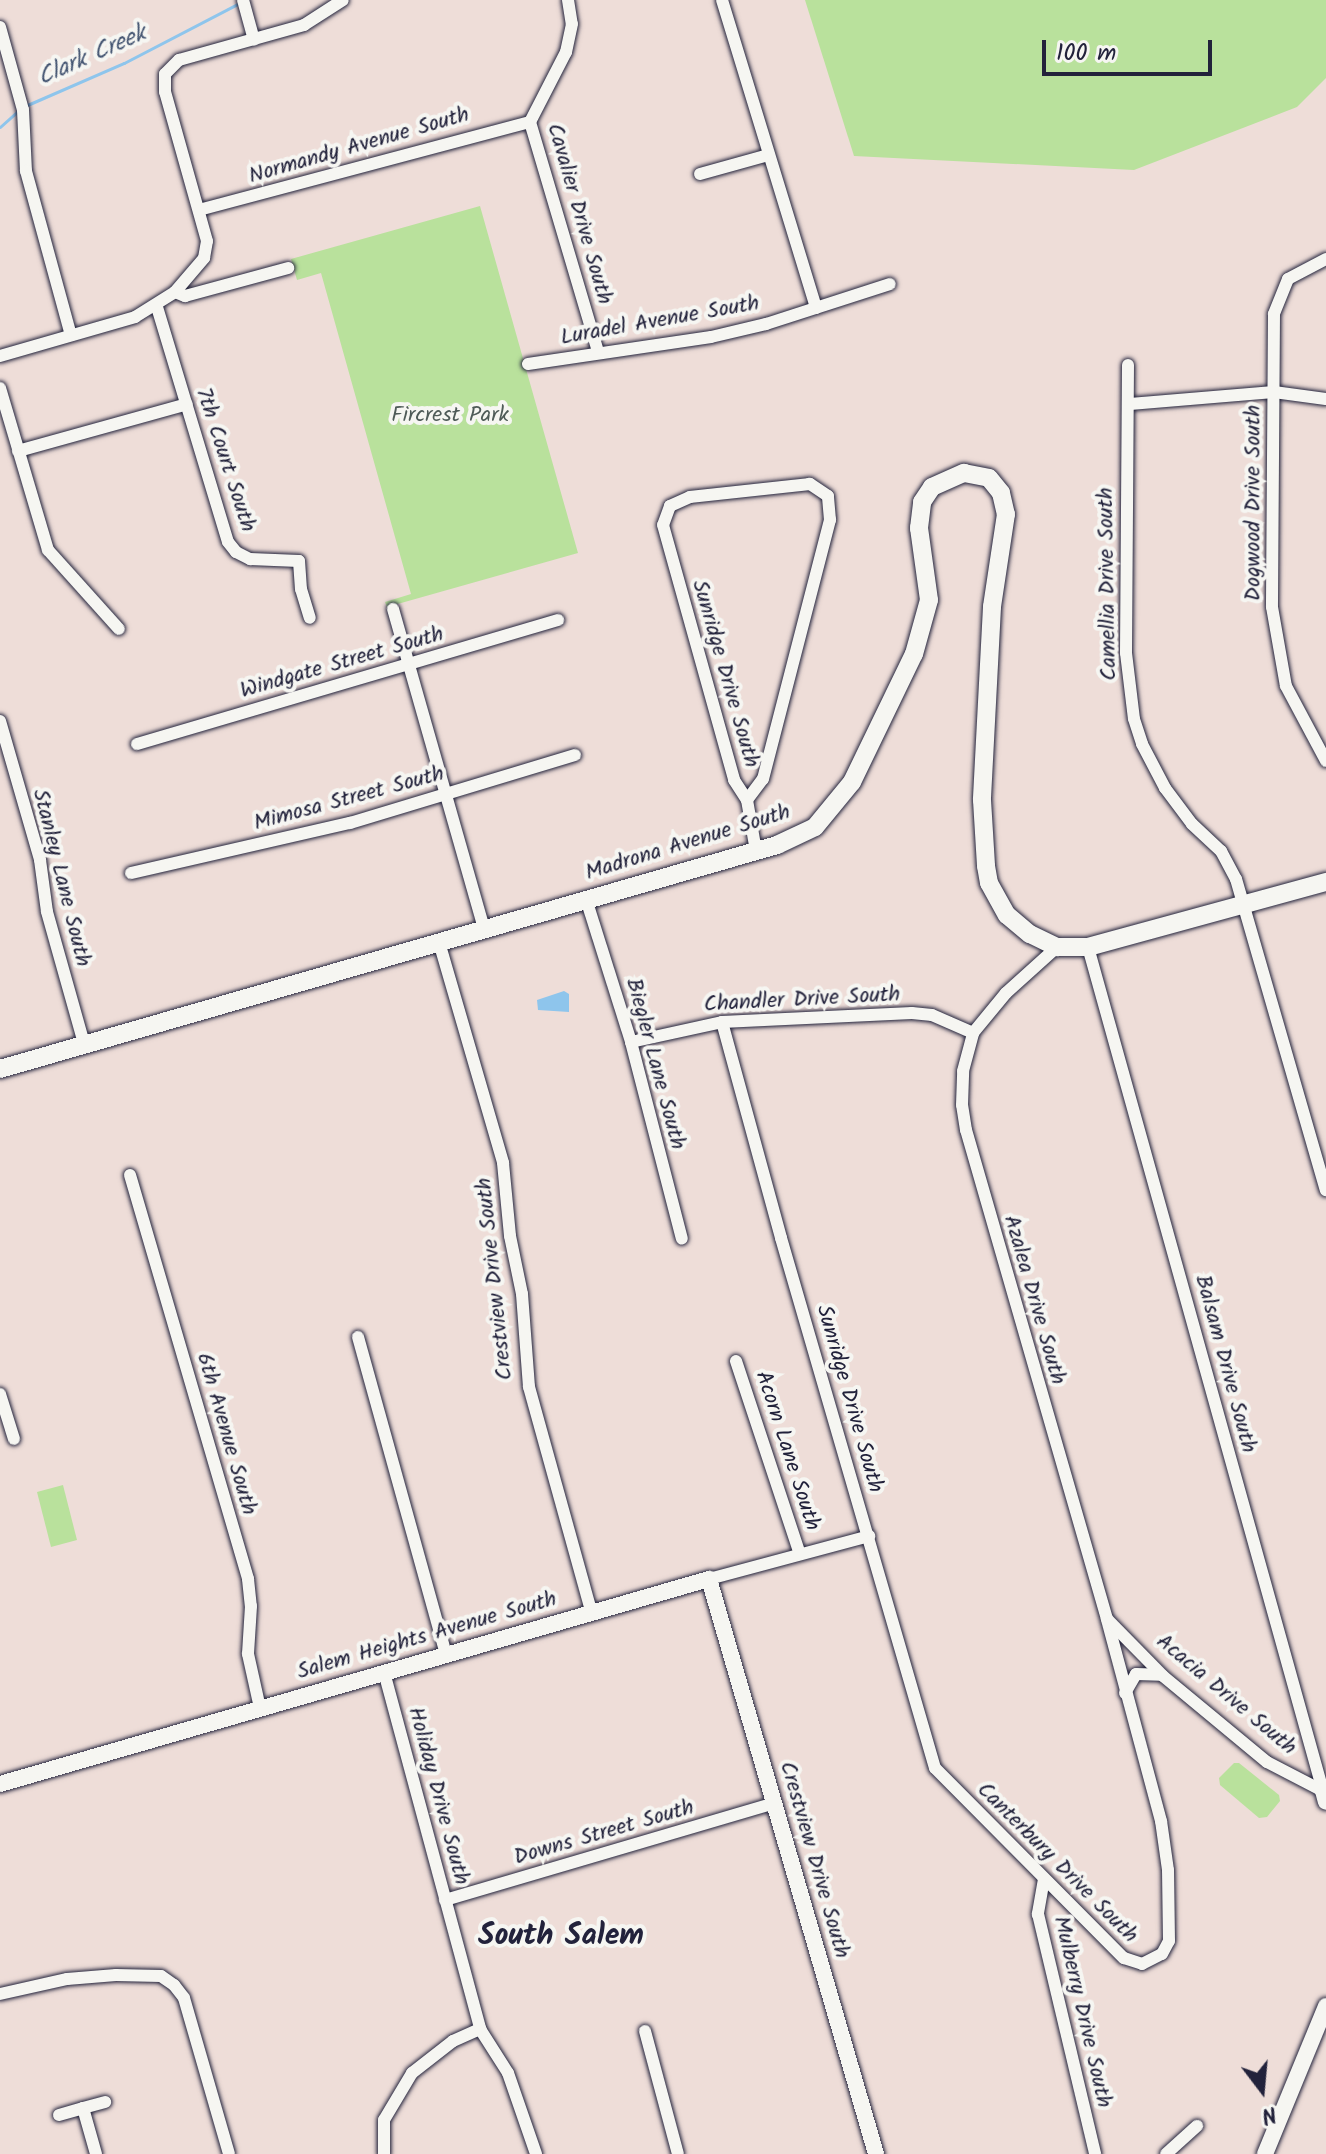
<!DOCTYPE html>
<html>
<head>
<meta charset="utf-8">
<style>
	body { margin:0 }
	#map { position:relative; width:1326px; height:2154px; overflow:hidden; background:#eeddd8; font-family:Kalam,sans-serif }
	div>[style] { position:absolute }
	.green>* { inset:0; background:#b9e19c }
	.water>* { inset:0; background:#8ec5ec }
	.stream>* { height:3px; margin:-1.5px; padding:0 1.5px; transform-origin:1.5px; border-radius:1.5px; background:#8ec5ec }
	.roads { filter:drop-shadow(0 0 2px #22223b) drop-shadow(0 0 2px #22223b) }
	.minor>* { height:12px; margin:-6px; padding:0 6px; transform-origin:6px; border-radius:6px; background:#f6f6f2 }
	.tertiary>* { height:16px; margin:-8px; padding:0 8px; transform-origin:8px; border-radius:8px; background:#f6f6f2 }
	.secondary>* { height:18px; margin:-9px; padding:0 9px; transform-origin:9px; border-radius:9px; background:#f6f6f2 }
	span { translate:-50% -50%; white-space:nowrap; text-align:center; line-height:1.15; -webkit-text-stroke:8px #f6f6f2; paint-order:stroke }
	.street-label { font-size:22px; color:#22223b }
	.park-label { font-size:22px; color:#4f5b58 }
	.water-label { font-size:24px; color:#425370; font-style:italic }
	.district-label { font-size:30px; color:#22223b; font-weight:700 }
	.north { position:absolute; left:1222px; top:2050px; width:80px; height:80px; -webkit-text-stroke:6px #f6f6f2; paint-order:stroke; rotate:164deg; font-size:22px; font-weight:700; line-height:32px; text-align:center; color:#22223b }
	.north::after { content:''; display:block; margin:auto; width:28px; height:36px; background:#22223b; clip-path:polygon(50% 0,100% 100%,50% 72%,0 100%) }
	.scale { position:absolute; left:1042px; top:40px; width:170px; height:36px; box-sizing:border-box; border:4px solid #22223b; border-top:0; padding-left:10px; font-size:24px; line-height:28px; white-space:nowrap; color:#22223b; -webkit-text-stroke:6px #f6f6f2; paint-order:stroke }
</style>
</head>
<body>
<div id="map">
	<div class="green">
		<div style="clip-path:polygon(805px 0,1326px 0,1326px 78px,1297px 107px,1134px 170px,854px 156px)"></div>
		<div style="clip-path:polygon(480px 206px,578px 553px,387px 607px,385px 602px,411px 594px,321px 273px,297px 280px,291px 259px)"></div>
		<div style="clip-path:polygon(63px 1485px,77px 1540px,51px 1547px,37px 1492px)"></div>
		<div style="clip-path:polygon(1234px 1763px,1239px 1763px,1279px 1795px,1280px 1801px,1267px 1817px,1259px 1818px,1220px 1785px,1219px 1778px)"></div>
	</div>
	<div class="water">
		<div style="clip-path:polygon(564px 991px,569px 994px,569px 1012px,538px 1010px,537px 1000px)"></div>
	</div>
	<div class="stream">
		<div style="left:25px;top:106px;width:108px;rotate:-23.5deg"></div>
		<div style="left:124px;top:63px;width:132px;rotate:-27.5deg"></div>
		<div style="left:0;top:127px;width:25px;rotate:-42deg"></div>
	</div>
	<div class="roads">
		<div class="minor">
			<div style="left:243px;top:0;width:41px;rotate:74.6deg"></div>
			<div style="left:568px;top:0;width:24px;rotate:81deg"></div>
			<div style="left:572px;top:24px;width:29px;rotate:102deg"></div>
			<div style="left:566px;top:52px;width:79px;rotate:117.2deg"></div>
			<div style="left:530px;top:122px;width:240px;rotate:73.5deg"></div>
			<div style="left:722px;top:0;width:322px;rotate:73deg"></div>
			<div style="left:0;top:27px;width:86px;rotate:74.5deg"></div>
			<div style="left:23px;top:110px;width:61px;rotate:87.2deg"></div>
			<div style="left:26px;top:171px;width:170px;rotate:74.7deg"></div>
			<div style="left:700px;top:174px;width:71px;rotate:-15.6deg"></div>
			<div style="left:199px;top:210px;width:342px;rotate:-14.9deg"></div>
			<div style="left:1326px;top:259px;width:43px;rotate:152.2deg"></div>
			<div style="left:1288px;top:279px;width:38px;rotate:112deg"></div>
			<div style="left:1274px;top:314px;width:293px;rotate:90.4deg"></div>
			<div style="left:1272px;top:607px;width:80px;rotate:80deg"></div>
			<div style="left:1286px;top:686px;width:85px;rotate:61.9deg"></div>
			<div style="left:175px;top:292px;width:11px;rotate:22deg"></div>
			<div style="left:185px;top:296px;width:107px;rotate:-15.2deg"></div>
			<div style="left:157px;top:307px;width:245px;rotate:73.2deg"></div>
			<div style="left:228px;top:542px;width:13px;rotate:51deg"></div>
			<div style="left:236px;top:552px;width:16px;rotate:27deg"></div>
			<div style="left:250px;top:559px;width:49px;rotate:2.3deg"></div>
			<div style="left:299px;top:561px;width:28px;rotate:86deg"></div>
			<div style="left:301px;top:589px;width:30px;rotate:73deg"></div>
			<div style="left:0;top:356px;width:141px;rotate:-16.1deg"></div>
			<div style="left:135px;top:317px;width:47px;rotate:-32deg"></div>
			<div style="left:175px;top:292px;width:45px;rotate:-49.5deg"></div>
			<div style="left:204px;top:258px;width:17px;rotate:-80deg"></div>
			<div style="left:207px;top:241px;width:155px;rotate:-105.7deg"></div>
			<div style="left:165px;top:92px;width:18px;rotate:-90deg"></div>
			<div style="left:165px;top:74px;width:20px;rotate:-45deg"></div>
			<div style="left:179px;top:60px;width:130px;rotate:-15.6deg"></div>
			<div style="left:304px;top:25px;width:46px;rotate:-32.7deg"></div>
			<div style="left:528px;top:364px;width:185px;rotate:-8.4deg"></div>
			<div style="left:711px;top:337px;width:57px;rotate:-13.3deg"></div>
			<div style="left:766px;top:324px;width:130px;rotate:-17.9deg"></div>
			<div style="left:1128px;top:365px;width:288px;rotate:90.4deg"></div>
			<div style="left:1126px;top:653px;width:66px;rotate:83.1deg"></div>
			<div style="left:1134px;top:719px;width:26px;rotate:72deg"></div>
			<div style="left:1142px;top:744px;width:50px;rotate:62.4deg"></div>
			<div style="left:1165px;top:788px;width:45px;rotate:53.1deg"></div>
			<div style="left:1192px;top:824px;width:40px;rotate:43deg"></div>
			<div style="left:1221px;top:851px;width:32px;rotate:62deg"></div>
			<div style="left:1236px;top:879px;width:324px;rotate:73.9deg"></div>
			<div style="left:0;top:388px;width:169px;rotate:73.5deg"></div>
			<div style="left:48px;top:550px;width:106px;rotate:48.1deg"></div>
			<div style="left:1130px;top:404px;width:144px;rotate:-4.8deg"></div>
			<div style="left:1274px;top:392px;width:52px;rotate:7.7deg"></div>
			<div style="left:18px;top:451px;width:175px;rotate:-15.5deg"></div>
			<div style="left:393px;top:609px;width:333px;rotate:74.1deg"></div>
			<div style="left:0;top:721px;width:145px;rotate:73.9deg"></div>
			<div style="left:40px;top:860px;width:52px;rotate:82.3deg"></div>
			<div style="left:47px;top:912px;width:137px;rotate:74.3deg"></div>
			<div style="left:137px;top:744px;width:439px;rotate:-16.4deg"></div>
			<div style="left:747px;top:800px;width:26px;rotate:-53deg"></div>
			<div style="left:763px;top:779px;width:268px;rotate:-75.5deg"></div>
			<div style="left:830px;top:520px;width:24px;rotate:-95deg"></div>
			<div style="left:828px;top:496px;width:22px;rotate:-146deg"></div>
			<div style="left:810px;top:484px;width:121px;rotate:173.8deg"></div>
			<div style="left:690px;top:497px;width:22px;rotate:156deg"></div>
			<div style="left:670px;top:506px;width:20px;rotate:110deg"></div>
			<div style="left:663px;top:525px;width:265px;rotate:74.4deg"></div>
			<div style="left:734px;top:780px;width:24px;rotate:57deg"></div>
			<div style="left:747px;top:800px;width:52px;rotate:80deg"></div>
			<div style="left:131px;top:873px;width:225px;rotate:-12.9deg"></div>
			<div style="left:350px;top:823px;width:235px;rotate:-16.8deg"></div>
			<div style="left:586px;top:899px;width:150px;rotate:72.5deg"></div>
			<div style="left:631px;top:1042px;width:203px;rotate:75.5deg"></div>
			<div style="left:439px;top:942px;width:230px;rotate:73.8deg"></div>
			<div style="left:503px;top:1163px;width:73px;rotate:84.5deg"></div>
			<div style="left:510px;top:1236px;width:59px;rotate:78.3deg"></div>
			<div style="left:522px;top:1294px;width:93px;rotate:85.7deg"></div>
			<div style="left:529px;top:1387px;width:232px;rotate:74.5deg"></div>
			<div style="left:1088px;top:947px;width:876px;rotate:74.44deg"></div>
			<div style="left:722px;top:1022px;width:224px;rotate:74.7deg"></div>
			<div style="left:781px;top:1238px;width:552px;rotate:73.8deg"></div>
			<div style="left:935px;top:1768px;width:268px;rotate:45.2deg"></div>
			<div style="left:1124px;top:1958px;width:19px;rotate:18deg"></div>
			<div style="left:1142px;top:1964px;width:22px;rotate:-27deg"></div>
			<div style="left:1162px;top:1954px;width:15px;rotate:-62deg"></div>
			<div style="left:1169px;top:1941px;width:71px;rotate:-90.8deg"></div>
			<div style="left:1168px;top:1870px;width:49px;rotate:-98.1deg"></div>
			<div style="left:1161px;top:1821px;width:209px;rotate:-105deg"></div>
			<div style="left:1107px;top:1619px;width:509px;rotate:-106.08deg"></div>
			<div style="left:966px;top:1130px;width:25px;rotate:-99deg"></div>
			<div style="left:962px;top:1105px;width:34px;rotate:-88deg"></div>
			<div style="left:963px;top:1071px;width:39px;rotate:-75deg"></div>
			<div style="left:973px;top:1033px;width:52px;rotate:-50.5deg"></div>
			<div style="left:1006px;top:993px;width:69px;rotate:-42deg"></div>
			<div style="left:631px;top:1042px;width:93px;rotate:-12.4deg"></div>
			<div style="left:722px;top:1022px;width:190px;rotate:-2.7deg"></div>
			<div style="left:912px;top:1013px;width:20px;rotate:6deg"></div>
			<div style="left:932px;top:1015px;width:45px;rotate:23.7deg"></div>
			<div style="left:130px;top:1175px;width:421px;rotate:73.7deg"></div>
			<div style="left:248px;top:1579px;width:27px;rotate:84deg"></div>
			<div style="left:251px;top:1606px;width:48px;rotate:93.6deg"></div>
			<div style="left:248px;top:1654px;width:55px;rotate:77.5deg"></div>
			<div style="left:358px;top:1337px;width:330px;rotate:74.5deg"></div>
			<div style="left:736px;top:1361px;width:203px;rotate:71.7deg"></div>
			<div style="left:0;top:1394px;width:47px;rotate:72.7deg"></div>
			<div style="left:709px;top:1579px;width:166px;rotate:-15deg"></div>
			<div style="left:1108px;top:1620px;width:78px;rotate:45.5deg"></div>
			<div style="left:1163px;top:1676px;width:135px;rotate:39.6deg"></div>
			<div style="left:1267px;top:1762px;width:63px;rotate:27.4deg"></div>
			<div style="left:384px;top:1672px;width:370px;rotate:74.9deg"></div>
			<div style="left:480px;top:2029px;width:52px;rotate:57.5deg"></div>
			<div style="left:508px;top:2073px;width:86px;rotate:70.9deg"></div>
			<div style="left:1125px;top:1693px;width:22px;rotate:-60deg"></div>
			<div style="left:1136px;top:1674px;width:24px;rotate:2deg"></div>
			<div style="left:1044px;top:1879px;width:36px;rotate:100deg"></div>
			<div style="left:1038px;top:1914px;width:247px;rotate:76.6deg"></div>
			<div style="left:445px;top:1900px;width:344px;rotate:-16.4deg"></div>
			<div style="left:0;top:1994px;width:69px;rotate:-12.6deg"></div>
			<div style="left:67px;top:1979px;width:49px;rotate:-4.7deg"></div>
			<div style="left:116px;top:1975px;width:45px;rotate:1.3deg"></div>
			<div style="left:161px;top:1976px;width:16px;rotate:35deg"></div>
			<div style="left:174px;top:1985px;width:16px;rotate:52deg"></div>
			<div style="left:184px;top:1998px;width:162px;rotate:73.9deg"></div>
			<div style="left:645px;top:2031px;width:127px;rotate:75deg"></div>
			<div style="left:83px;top:2108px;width:23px;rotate:-15deg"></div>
			<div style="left:59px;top:2115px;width:25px;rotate:-16deg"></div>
			<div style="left:83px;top:2108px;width:48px;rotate:74.2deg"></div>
			<div style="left:384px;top:2154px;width:34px;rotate:-90deg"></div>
			<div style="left:384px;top:2120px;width:55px;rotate:-59.2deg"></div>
			<div style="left:412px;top:2073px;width:52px;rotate:-38deg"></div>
			<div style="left:453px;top:2041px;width:30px;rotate:-24deg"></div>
			<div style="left:1166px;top:2154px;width:42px;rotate:-42.1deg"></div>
		</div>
		<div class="tertiary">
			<div style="left:0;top:1784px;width:738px;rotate:-16.13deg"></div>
			<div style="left:709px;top:1579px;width:599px;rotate:73.8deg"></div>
			<div style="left:1326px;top:1791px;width:3px;rotate:180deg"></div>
			<div style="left:1323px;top:1791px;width:11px;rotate:75deg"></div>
			<div style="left:1265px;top:2154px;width:160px;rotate:-67.6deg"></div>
		</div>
		<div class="secondary">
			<div style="left:0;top:1069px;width:809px;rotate:-16.08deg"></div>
			<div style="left:777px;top:845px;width:42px;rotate:-25.3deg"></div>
			<div style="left:815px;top:827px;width:58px;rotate:-50.6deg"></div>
			<div style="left:852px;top:782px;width:142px;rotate:-64.2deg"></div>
			<div style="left:914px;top:654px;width:56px;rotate:-74.5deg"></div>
			<div style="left:929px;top:600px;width:73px;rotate:-97.9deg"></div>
			<div style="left:919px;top:528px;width:26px;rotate:-83deg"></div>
			<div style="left:922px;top:502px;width:18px;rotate:-56deg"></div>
			<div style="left:932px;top:487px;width:35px;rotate:-24deg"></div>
			<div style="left:964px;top:473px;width:25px;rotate:11deg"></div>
			<div style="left:989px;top:478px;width:19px;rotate:51deg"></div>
			<div style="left:1001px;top:493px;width:22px;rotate:77deg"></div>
			<div style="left:1006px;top:514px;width:94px;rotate:98.6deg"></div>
			<div style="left:992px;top:607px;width:193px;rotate:93deg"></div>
			<div style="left:982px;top:800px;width:66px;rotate:86.5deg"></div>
			<div style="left:986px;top:866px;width:17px;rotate:80deg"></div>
			<div style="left:989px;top:883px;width:37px;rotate:61deg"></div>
			<div style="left:1007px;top:915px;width:30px;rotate:40deg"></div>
			<div style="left:1030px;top:934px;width:30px;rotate:26deg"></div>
			<div style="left:1057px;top:947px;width:31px"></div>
			<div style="left:1088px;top:947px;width:247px;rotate:-15.3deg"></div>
		</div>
	</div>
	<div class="street-label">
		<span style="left:359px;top:146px;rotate:-16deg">Normandy Avenue South</span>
		<span style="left:579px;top:214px;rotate:74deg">Cavalier Drive South</span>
		<span style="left:660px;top:321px;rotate:-10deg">Luradel Avenue South</span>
		<span style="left:225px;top:460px;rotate:72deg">7th Court South</span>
		<span style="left:1254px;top:503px;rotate:-90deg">Dogwood Drive South</span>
		<span style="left:1108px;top:584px;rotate:-91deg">Camellia Drive South</span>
		<span style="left:342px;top:663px;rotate:-16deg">Windgate Street South</span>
		<span style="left:725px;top:674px;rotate:74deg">Sunridge Drive South</span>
		<span style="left:349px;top:799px;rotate:-15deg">Mimosa Street South</span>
		<span style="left:688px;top:843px;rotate:-17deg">Madrona Avenue South</span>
		<span style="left:61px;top:878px;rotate:76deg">Stanley Lane South</span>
		<span style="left:802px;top:1000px;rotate:-3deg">Chandler Drive South</span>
		<span style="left:655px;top:1064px;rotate:75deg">Biegler Lane South</span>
		<span style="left:495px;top:1279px;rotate:-96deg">Crestview Drive South</span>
		<span style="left:1034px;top:1300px;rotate:74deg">Azalea Drive South</span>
		<span style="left:1225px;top:1364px;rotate:75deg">Balsam Drive South</span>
		<span style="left:849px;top:1399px;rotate:74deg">Sunridge Drive South</span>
		<span style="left:226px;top:1434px;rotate:74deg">6th Avenue South</span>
		<span style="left:787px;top:1451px;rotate:72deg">Acorn Lane South</span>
		<span style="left:427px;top:1636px;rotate:-16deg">Salem Heights Avenue South</span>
		<span style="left:1226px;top:1695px;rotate:40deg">Acacia Drive South</span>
		<span style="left:438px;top:1796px;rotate:75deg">Holiday Drive South</span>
		<span style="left:604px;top:1833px;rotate:-16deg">Downs Street South</span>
		<span style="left:814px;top:1860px;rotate:74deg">Crestview Drive South</span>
		<span style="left:1057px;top:1863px;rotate:45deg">Canterbury Drive South</span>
		<span style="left:1082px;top:2012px;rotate:77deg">Mulberry Drive South</span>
	</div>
	<div class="park-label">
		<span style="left:450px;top:416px">Fircrest Park</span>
	</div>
	<div class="water-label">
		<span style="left:92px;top:56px;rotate:-24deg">Clark Creek</span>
	</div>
	<div class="district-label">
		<span style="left:561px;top:1936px">South Salem</span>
	</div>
	<div class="north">N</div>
	<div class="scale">100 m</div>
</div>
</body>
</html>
